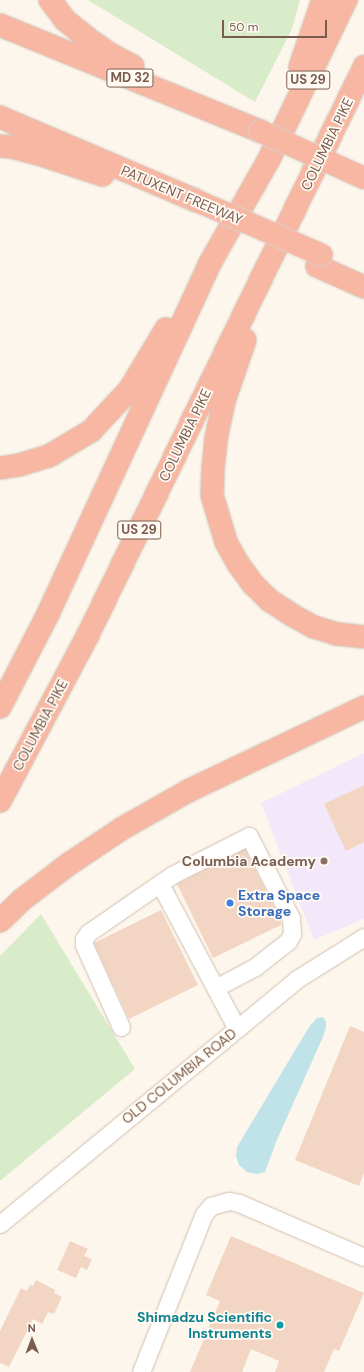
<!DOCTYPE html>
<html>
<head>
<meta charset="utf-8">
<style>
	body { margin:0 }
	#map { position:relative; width:364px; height:1372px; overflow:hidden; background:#fdf6ec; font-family:"DM Sans",sans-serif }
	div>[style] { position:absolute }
	.education>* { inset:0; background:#f3e8fa }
	.green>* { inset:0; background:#d8ecc9 }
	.water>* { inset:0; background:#bfe3e8 }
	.building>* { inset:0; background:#f3d5c3 }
	.roads { filter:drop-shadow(0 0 1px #d1beb0) drop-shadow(0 0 1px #d1beb0) }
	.minor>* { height:17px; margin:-8.5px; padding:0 8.5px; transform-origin:8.5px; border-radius:8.5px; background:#fff }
	.highway>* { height:22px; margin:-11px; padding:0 11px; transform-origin:11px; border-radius:11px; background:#f7b7a3 }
	.bridges { filter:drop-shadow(0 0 1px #dad1cd) drop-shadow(0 0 1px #dad1cd) }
	.highway-bridge>* { height:22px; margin:-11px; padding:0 11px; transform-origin:11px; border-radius:11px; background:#f7b7a3 }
	.dots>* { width:11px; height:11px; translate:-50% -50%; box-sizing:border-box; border:2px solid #fffaf3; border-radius:50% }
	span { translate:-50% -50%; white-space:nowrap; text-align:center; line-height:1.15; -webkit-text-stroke:3.5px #fffaf3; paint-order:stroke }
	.shield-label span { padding:1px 3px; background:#fffaf3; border:1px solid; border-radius:3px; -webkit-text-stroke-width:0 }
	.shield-label { font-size:13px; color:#7a5c4d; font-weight:700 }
	.street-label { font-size:14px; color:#7a5c4d }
	.education-label { font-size:14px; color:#785e54; font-weight:700 }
	.right { translate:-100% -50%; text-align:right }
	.shop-label { font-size:14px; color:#366cbe; font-weight:700 }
	.left { translate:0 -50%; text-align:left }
	.culture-label { font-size:14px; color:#0d838f; font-weight:700 }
	.north { position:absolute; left:12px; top:1320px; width:40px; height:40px; -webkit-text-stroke:3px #fffaf3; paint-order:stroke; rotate:359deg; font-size:11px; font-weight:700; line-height:16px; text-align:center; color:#7a5c4d }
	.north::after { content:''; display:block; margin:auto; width:14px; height:18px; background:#7a5c4d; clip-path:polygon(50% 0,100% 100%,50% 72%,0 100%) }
	.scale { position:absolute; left:222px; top:20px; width:105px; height:18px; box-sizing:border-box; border:2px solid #7a5c4d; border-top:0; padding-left:5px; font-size:12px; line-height:14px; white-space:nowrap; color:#7a5c4d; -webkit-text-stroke:3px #fffaf3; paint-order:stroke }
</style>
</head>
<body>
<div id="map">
	<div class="education">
		<div style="clip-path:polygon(364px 753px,364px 919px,314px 940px,261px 803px)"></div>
	</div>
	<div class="green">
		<div style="clip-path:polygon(88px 0,300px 0,292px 29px,255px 102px)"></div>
		<div style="clip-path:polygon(41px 914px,135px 1069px,0 1181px,0 956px)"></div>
	</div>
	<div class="water">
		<div style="clip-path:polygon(323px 1017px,326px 1021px,326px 1028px,322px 1039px,276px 1142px,265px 1172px,257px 1174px,247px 1172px,239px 1165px,236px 1156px,237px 1147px,309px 1027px,317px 1018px)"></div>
	</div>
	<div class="building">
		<div style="clip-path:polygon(364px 785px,364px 842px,346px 851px,324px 804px)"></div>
		<div style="clip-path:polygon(245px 849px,281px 921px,281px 925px,213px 958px,177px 884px)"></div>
		<div style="clip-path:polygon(161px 910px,198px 985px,129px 1019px,94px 943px)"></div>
		<div style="clip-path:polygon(350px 1026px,364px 1032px,364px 1173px,359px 1186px,295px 1160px)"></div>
		<div style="clip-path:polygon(231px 1236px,364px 1293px,339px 1351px,334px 1349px,324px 1372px,275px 1372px,279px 1361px,251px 1349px,242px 1372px,190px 1372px,220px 1301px,206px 1295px)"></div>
		<div style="clip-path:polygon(70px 1241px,88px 1249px,84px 1256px,92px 1259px,87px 1270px,81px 1267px,76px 1278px,57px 1270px)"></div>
		<div style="clip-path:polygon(36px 1280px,55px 1290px,54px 1293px,62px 1297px,54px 1314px,48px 1312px,42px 1324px,33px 1319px,9px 1367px,0 1363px,0 1331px,21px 1288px,27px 1291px,30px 1285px,33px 1286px)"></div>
	</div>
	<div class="roads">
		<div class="minor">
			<div style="left:160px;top:884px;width:164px;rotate:62deg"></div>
			<div style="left:121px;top:1027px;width:90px;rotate:-114.3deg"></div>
			<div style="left:84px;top:945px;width:6px;rotate:-90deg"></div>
			<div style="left:84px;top:939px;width:7px;rotate:-56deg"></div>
			<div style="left:88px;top:933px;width:102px;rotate:-34.6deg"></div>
			<div style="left:172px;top:875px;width:86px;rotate:-26.9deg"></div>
			<div style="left:249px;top:836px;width:92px;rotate:62.9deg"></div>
			<div style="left:291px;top:918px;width:16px;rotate:86deg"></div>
			<div style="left:292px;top:934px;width:8px;rotate:120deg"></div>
			<div style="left:288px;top:941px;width:42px;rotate:141.8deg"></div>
			<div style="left:255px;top:967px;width:45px;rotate:152.3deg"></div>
			<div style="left:0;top:1224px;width:385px;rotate:-39.5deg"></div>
			<div style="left:297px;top:979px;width:79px;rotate:-32.1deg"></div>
			<div style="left:141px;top:1372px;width:170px;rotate:-68.3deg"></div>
			<div style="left:204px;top:1214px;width:11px;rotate:-49deg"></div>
			<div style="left:211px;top:1206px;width:19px;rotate:-16deg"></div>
			<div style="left:229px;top:1201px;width:10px;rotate:11deg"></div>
			<div style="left:239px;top:1203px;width:136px;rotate:23.4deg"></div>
		</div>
		<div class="highway">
			<div style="left:50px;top:0;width:25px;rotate:53deg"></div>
			<div style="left:65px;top:20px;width:28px;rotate:39deg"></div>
			<div style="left:87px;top:38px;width:28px;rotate:35deg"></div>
			<div style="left:110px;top:54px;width:26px;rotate:28deg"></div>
			<div style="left:0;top:25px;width:281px;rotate:22.2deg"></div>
			<div style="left:300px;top:67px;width:71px;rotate:-71.1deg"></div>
			<div style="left:0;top:117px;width:212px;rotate:23.1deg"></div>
			<div style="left:0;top:146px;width:12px;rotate:5deg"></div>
			<div style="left:12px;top:147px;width:28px;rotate:15deg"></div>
			<div style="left:39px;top:154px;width:67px;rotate:18.2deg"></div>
			<div style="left:317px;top:266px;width:51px;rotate:24.1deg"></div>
			<div style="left:245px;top:340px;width:65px;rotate:109deg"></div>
			<div style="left:224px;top:401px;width:40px;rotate:102deg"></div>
			<div style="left:216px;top:440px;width:29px;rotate:96deg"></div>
			<div style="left:213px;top:469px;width:26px;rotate:92deg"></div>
			<div style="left:212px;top:495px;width:49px;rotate:73.4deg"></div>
			<div style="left:226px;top:542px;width:26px;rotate:61deg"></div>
			<div style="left:239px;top:565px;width:24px;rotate:54deg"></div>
			<div style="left:253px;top:584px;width:23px;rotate:45deg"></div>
			<div style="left:269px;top:600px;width:27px;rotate:33deg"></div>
			<div style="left:292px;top:615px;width:25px;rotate:29deg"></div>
			<div style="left:314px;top:627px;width:24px;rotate:17deg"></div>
			<div style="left:337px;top:634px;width:27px;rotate:6deg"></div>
			<div style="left:0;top:468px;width:19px;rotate:-9deg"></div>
			<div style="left:19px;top:465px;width:31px;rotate:-17deg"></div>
			<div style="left:49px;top:456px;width:49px;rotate:-30.8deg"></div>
			<div style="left:91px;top:431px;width:57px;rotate:-47.1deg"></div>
			<div style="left:130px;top:389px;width:70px;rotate:-59deg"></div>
			<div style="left:0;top:707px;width:105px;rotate:-62.7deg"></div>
			<div style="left:48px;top:614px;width:387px;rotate:-65.2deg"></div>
			<div style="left:210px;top:263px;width:120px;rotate:-60.4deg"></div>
			<div style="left:269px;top:159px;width:177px;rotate:-64.2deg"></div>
			<div style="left:0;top:801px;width:188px;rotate:-62.1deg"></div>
			<div style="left:88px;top:635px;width:632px;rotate:-64.08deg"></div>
			<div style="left:0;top:921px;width:32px;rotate:-44deg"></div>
			<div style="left:23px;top:899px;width:58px;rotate:-37.3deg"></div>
			<div style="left:69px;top:864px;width:65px;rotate:-33.7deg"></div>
			<div style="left:123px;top:828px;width:75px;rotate:-29.6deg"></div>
			<div style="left:188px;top:791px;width:195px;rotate:-25.5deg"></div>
		</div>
	</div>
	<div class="bridges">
		<div class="highway-bridge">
			<div style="left:260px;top:131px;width:114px;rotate:24.3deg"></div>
			<div style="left:195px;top:200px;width:138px;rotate:23.4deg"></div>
		</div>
	</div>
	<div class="dots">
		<div style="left:324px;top:861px;background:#8d6e63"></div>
		<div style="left:230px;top:903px;background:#3f7fe0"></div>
		<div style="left:280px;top:1325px;background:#0f9aa8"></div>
	</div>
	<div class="shield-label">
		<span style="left:130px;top:78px">MD 32</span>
		<span style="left:308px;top:80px">US 29</span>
		<span style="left:139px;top:530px">US 29</span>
	</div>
	<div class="street-label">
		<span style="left:327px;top:144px;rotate:-64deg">COLUMBIA PIKE</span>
		<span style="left:182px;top:195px;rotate:23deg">PATUXENT FREEWAY</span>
		<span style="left:185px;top:435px;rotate:-64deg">COLUMBIA PIKE</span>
		<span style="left:40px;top:725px;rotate:-62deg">COLUMBIA PIKE</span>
		<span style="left:179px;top:1076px;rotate:-39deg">OLD COLUMBIA ROAD</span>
	</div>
	<div class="education-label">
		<span class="right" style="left:316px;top:861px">Columbia Academy</span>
	</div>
	<div class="shop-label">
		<span class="left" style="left:238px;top:903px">Extra Space<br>Storage</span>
	</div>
	<div class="culture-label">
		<span class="right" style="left:272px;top:1325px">Shimadzu Scientific<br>Instruments</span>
	</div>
	<div class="north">N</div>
	<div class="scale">50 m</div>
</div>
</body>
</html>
